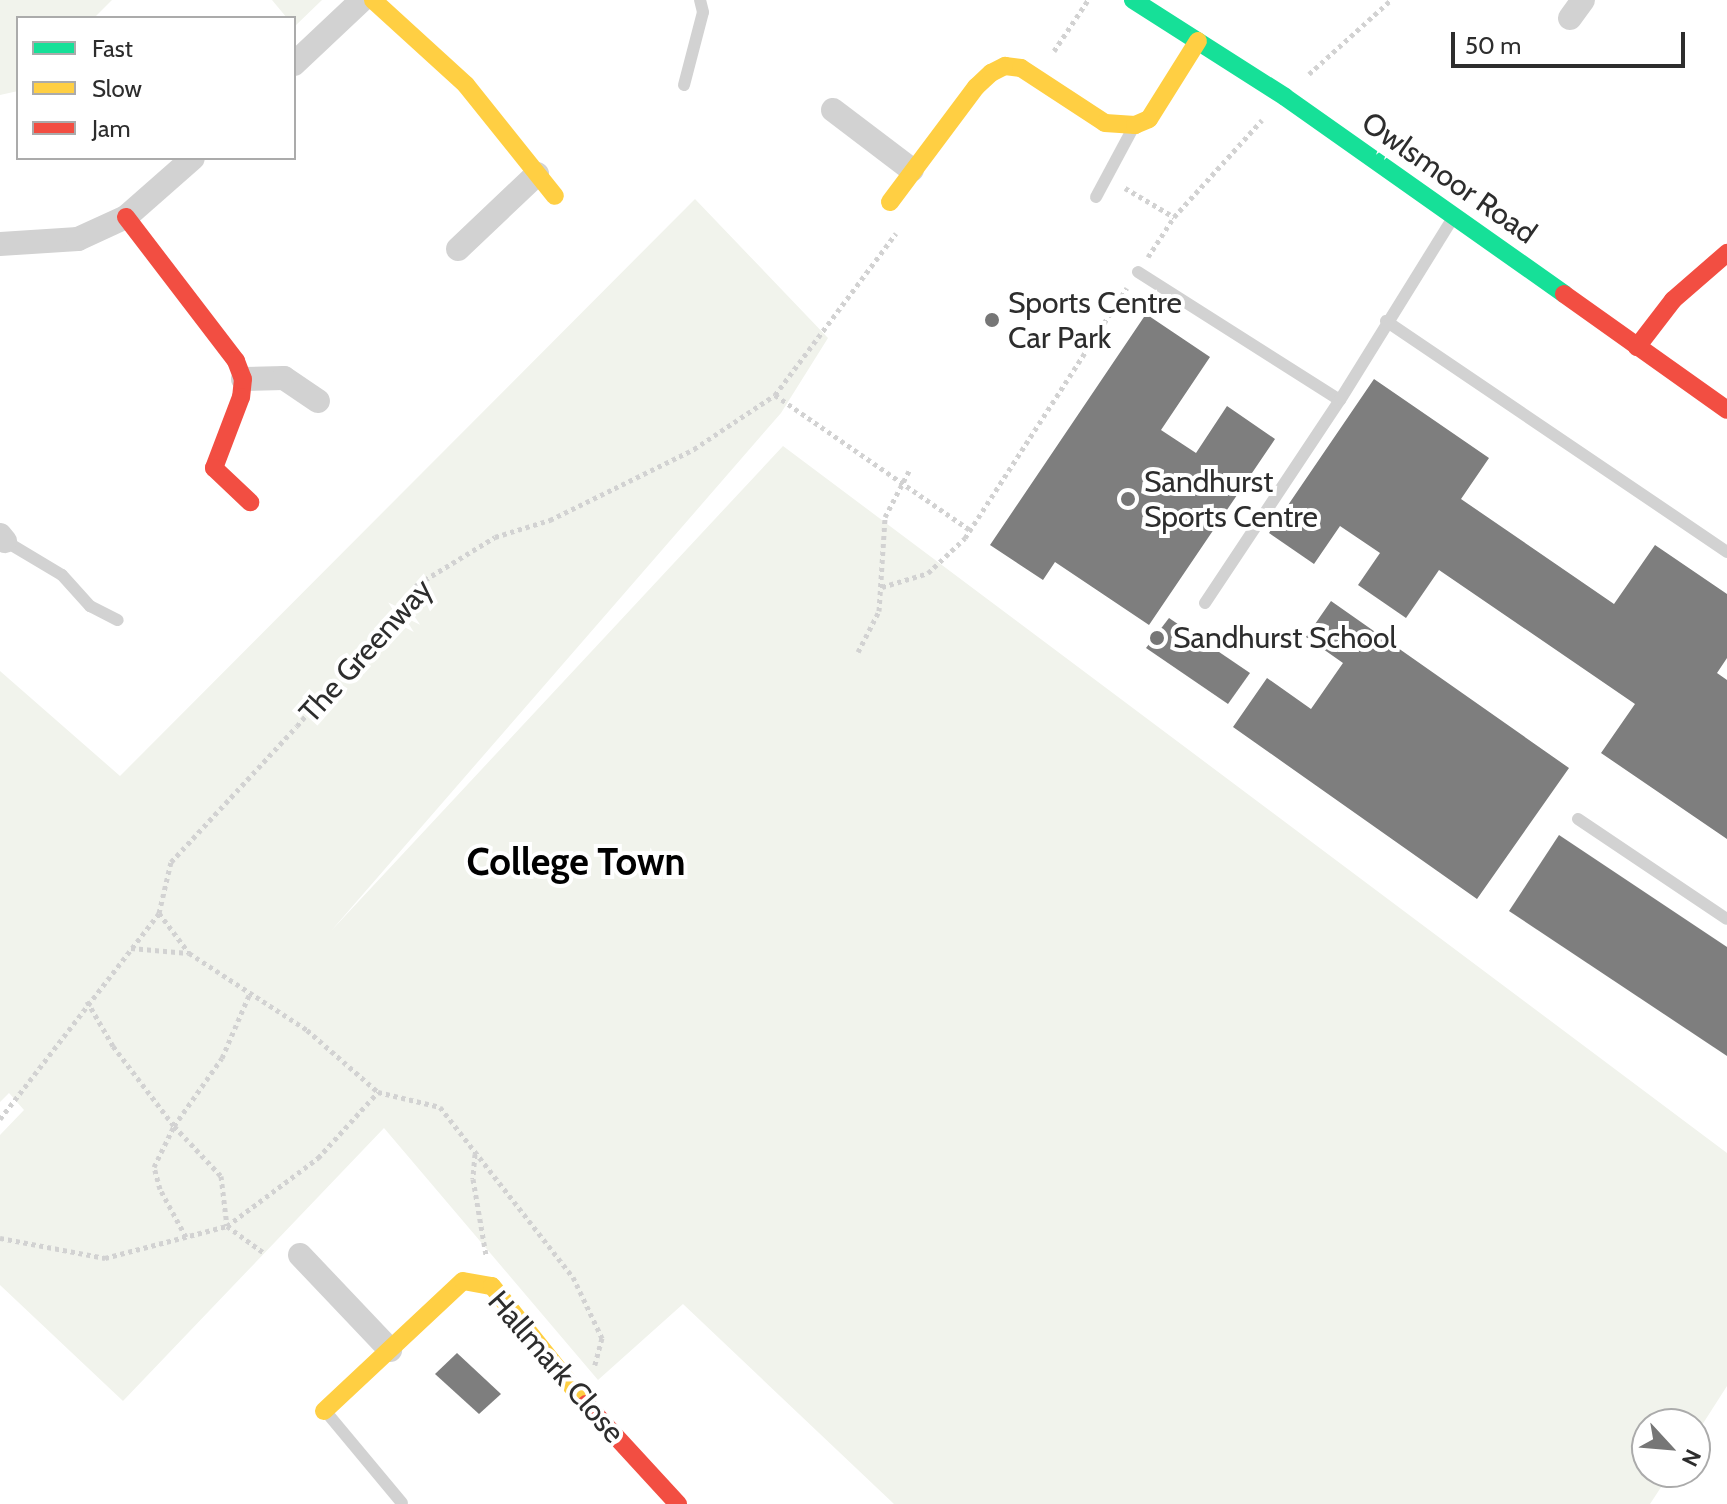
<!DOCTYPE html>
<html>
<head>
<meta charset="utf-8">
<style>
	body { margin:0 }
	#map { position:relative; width:1727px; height:1504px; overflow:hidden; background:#fff; font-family:Cabin,sans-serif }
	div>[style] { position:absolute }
	.green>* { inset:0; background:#f1f3ec }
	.building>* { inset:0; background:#7e7e7e }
	.path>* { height:5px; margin-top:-2.5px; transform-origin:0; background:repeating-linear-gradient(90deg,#d2d2d2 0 4px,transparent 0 8px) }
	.lane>* { height:12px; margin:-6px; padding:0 6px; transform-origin:6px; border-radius:6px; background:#d2d2d2 }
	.street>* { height:24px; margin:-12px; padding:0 12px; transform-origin:12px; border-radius:12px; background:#d2d2d2 }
	.fast>* { height:18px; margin:-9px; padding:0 9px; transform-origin:9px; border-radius:9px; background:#16e098 }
	.slow>* { height:18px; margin:-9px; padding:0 9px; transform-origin:9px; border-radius:9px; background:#ffcf43 }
	.jam>* { height:18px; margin:-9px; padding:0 9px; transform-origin:9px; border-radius:9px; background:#f24e42 }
	.dots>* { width:22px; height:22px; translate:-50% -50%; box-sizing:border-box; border:4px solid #fff; border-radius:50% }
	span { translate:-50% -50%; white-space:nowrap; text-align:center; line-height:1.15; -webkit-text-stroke:8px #fff; paint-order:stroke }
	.street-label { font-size:30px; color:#2d2d2d }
	.poi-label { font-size:30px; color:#2d2d2d }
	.left { translate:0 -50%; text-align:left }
	.district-label { font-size:38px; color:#000; font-weight:700 }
	.legend { position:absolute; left:16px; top:16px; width:280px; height:144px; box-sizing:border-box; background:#fff; border:2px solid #ababab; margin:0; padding:10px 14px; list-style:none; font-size:24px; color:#2d2d2d }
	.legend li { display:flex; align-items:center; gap:16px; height:40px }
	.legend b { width:40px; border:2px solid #ababab }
	.north { position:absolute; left:1631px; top:1408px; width:80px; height:80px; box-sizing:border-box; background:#fff; border:2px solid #ababab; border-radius:50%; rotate:116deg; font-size:22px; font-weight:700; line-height:32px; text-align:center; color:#2d2d2d }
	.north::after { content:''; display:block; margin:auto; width:28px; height:36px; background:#767676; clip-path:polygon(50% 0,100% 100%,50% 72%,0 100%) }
	.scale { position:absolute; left:1451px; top:32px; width:234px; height:36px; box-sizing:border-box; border:4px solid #2d2d2d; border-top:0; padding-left:10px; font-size:24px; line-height:28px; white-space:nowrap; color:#2d2d2d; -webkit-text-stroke:6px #fff; paint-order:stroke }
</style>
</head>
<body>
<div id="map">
	<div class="green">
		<div style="clip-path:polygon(0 0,112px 0,94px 18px,18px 18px,18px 91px,0 95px)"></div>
		<div style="clip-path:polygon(272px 0,322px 0,294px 27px,294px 18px,287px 18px)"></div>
		<div style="clip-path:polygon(695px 199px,828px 338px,781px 413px,331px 931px,783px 446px,1727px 1153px,1727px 1386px,1695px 1436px,1695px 1424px,1647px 1424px,1647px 1472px,1671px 1472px,1650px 1504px,894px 1504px,683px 1304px,598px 1380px,384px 1128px,123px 1401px,0 1285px,0 1135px,24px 1110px,9px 1093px,0 1102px,0 671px,120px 776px)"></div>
	</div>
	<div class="building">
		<div style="clip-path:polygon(1146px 314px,1210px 357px,1161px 430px,1196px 453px,1227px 406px,1275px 439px,1149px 625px,1055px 562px,1043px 580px,990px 545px)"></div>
		<div style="clip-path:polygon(1374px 379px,1489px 458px,1461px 499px,1614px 604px,1655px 545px,1727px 594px,1727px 658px,1717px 673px,1727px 680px,1727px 839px,1601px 753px,1635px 704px,1439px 570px,1406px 618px,1358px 585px,1380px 553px,1340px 526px,1314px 564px,1269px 533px)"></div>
		<div style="clip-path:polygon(1331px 601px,1569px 768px,1477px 899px,1233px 727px,1267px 678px,1311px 709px,1343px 663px,1306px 637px)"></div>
		<div style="clip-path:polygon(1169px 618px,1250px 673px,1228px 704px,1146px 648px)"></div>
		<div style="clip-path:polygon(1559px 835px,1727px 947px,1727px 1056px,1509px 911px)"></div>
		<div style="clip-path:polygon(457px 1353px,501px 1394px,479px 1414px,435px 1374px)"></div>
	</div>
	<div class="path">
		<div style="left:1054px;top:51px;width:61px;rotate:-56.3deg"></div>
		<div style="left:1309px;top:74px;width:110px;rotate:-42.1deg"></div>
		<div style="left:1125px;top:188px;width:57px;rotate:30.6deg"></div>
		<div style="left:1148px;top:257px;width:48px;rotate:-57deg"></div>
		<div style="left:1174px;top:217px;width:131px;rotate:-47.8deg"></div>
		<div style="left:775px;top:395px;width:237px;rotate:34.7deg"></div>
		<div style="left:882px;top:587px;width:48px;rotate:-16.9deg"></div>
		<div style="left:928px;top:573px;width:51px;rotate:-43.4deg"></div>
		<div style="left:965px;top:538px;width:298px;rotate:-57.1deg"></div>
		<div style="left:858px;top:652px;width:46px;rotate:-62.9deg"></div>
		<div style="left:879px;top:611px;width:94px;rotate:-86.3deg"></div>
		<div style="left:885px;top:517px;width:54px;rotate:-62.5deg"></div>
		<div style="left:159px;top:913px;width:50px;rotate:53.1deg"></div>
		<div style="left:189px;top:953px;width:141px;rotate:33.1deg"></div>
		<div style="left:307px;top:1030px;width:94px;rotate:41.1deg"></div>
		<div style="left:131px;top:948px;width:57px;rotate:5deg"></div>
		<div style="left:87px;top:1001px;width:52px;rotate:60deg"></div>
		<div style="left:113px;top:1046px;width:101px;rotate:52.7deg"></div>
		<div style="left:174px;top:1126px;width:69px;rotate:46.8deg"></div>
		<div style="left:221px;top:1176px;width:50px;rotate:83.2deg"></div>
		<div style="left:227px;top:1226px;width:46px;rotate:36.1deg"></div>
		<div style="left:0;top:1119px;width:260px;rotate:-52.3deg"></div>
		<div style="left:159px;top:913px;width:52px;rotate:-76.8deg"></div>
		<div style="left:171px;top:862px;width:185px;rotate:-47.2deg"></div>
		<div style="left:297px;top:726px;width:187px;rotate:-49.6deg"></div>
		<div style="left:418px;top:584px;width:90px;rotate:-31.4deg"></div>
		<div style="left:495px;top:537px;width:58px;rotate:-17.2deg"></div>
		<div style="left:550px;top:520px;width:161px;rotate:-26.2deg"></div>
		<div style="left:694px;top:449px;width:97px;rotate:-33.7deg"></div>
		<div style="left:775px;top:395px;width:202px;rotate:-53.2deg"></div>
		<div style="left:475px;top:1154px;width:25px;rotate:95deg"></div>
		<div style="left:473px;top:1179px;width:77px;rotate:80.3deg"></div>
		<div style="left:186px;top:1237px;width:55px;rotate:-118.4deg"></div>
		<div style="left:160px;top:1189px;width:23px;rotate:-105deg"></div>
		<div style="left:154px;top:1167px;width:46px;rotate:-64deg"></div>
		<div style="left:174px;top:1126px;width:83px;rotate:-54.8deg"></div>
		<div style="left:222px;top:1058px;width:71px;rotate:-66.7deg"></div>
		<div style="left:0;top:1238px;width:107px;rotate:10.8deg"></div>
		<div style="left:105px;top:1258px;width:126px;rotate:-14.7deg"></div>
		<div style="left:227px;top:1226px;width:114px;rotate:-36.8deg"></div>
		<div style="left:318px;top:1158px;width:89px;rotate:-47.7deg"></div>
		<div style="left:378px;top:1092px;width:64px;rotate:13.6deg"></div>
		<div style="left:440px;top:1107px;width:216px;rotate:52deg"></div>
		<div style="left:573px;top:1277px;width:68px;rotate:64.6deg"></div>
		<div style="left:602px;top:1338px;width:28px;rotate:105deg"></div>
	</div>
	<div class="lane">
		<div style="left:684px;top:85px;width:75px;rotate:-75.4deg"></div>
		<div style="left:703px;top:12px;width:12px;rotate:-104deg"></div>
		<div style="left:1096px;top:197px;width:78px;rotate:-61.8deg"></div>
		<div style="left:1138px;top:272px;width:239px;rotate:32.4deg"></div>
		<div style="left:1386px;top:321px;width:412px;rotate:34.1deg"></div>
		<div style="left:5px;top:541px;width:66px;rotate:30.8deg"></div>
		<div style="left:62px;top:575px;width:42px;rotate:47.9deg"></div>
		<div style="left:90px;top:606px;width:31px;rotate:27deg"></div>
		<div style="left:1205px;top:603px;width:244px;rotate:-56.4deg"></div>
		<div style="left:1340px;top:400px;width:214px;rotate:-58.2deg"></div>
		<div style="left:1578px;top:819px;width:179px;rotate:33.9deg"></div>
		<div style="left:327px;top:1413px;width:117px;rotate:50.2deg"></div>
	</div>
	<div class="street">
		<div style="left:1570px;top:18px;width:22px;rotate:-54deg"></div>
		<div style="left:294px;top:64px;width:93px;rotate:-43.3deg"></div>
		<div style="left:833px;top:110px;width:99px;rotate:37.2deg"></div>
		<div style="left:0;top:244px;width:78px;rotate:-3.7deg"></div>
		<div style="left:78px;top:239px;width:53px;rotate:-24.6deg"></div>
		<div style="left:126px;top:217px;width:89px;rotate:-41.4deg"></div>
		<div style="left:458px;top:249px;width:109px;rotate:-43.5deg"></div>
		<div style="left:243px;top:379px;width:41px;rotate:-1.4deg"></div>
		<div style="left:284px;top:378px;width:41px;rotate:34.1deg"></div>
		<div style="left:0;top:535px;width:8px;rotate:50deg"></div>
		<div style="left:300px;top:1255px;width:131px;rotate:46.5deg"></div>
	</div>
	<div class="fast">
		<div style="left:1133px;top:0;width:180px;rotate:32.5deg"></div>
		<div style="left:1285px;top:97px;width:342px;rotate:35.2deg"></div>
	</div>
	<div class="slow">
		<div style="left:373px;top:0;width:126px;rotate:42.4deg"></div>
		<div style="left:466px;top:85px;width:142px;rotate:51.3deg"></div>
		<div style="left:890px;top:202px;width:144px;rotate:-53.2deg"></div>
		<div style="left:976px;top:87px;width:21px;rotate:-43deg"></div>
		<div style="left:991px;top:73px;width:16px;rotate:-27deg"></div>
		<div style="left:1005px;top:66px;width:16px;rotate:7deg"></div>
		<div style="left:1021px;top:68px;width:100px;rotate:33.2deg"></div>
		<div style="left:1105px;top:123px;width:30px;rotate:4deg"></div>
		<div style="left:1135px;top:125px;width:15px;rotate:-23deg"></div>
		<div style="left:1149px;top:119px;width:92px;rotate:-57.9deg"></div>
		<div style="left:324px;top:1411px;width:190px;rotate:-43.1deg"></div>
		<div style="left:463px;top:1281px;width:29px;rotate:10deg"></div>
		<div style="left:492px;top:1286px;width:151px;rotate:51.5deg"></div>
	</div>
	<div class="jam">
		<div style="left:126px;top:217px;width:181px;rotate:52.6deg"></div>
		<div style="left:236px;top:361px;width:19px;rotate:69deg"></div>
		<div style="left:243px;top:379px;width:18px;rotate:96deg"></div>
		<div style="left:241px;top:397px;width:76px;rotate:110.8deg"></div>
		<div style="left:214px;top:468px;width:50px;rotate:43.4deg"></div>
		<div style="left:1564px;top:294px;width:200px;rotate:35.4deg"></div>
		<div style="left:1637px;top:347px;width:59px;rotate:-52.5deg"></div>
		<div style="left:1673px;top:300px;width:72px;rotate:-41deg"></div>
		<div style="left:586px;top:1404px;width:136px;rotate:47.4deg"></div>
	</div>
	<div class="dots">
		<div style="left:992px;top:320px;background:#767676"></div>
		<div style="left:1128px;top:499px;background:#767676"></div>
		<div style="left:1157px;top:638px;background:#767676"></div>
	</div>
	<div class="street-label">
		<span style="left:1449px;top:178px;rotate:35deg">Owlsmoor Road</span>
		<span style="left:366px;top:651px;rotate:-48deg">The Greenway</span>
		<span style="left:556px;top:1367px;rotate:49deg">Hallmark Close</span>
	</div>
	<div class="poi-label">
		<span class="left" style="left:1008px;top:320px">Sports Centre<br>Car Park</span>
		<span class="left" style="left:1144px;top:499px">Sandhurst<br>Sports Centre</span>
		<span class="left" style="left:1173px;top:638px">Sandhurst School</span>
	</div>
	<div class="district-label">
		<span style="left:576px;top:862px">College Town</span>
	</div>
	<ul class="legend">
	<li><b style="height:10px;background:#16e098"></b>Fast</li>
	<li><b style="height:10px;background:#ffcf43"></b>Slow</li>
	<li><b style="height:10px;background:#f24e42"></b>Jam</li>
	</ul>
	<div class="north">N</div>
	<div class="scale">50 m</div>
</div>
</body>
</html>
